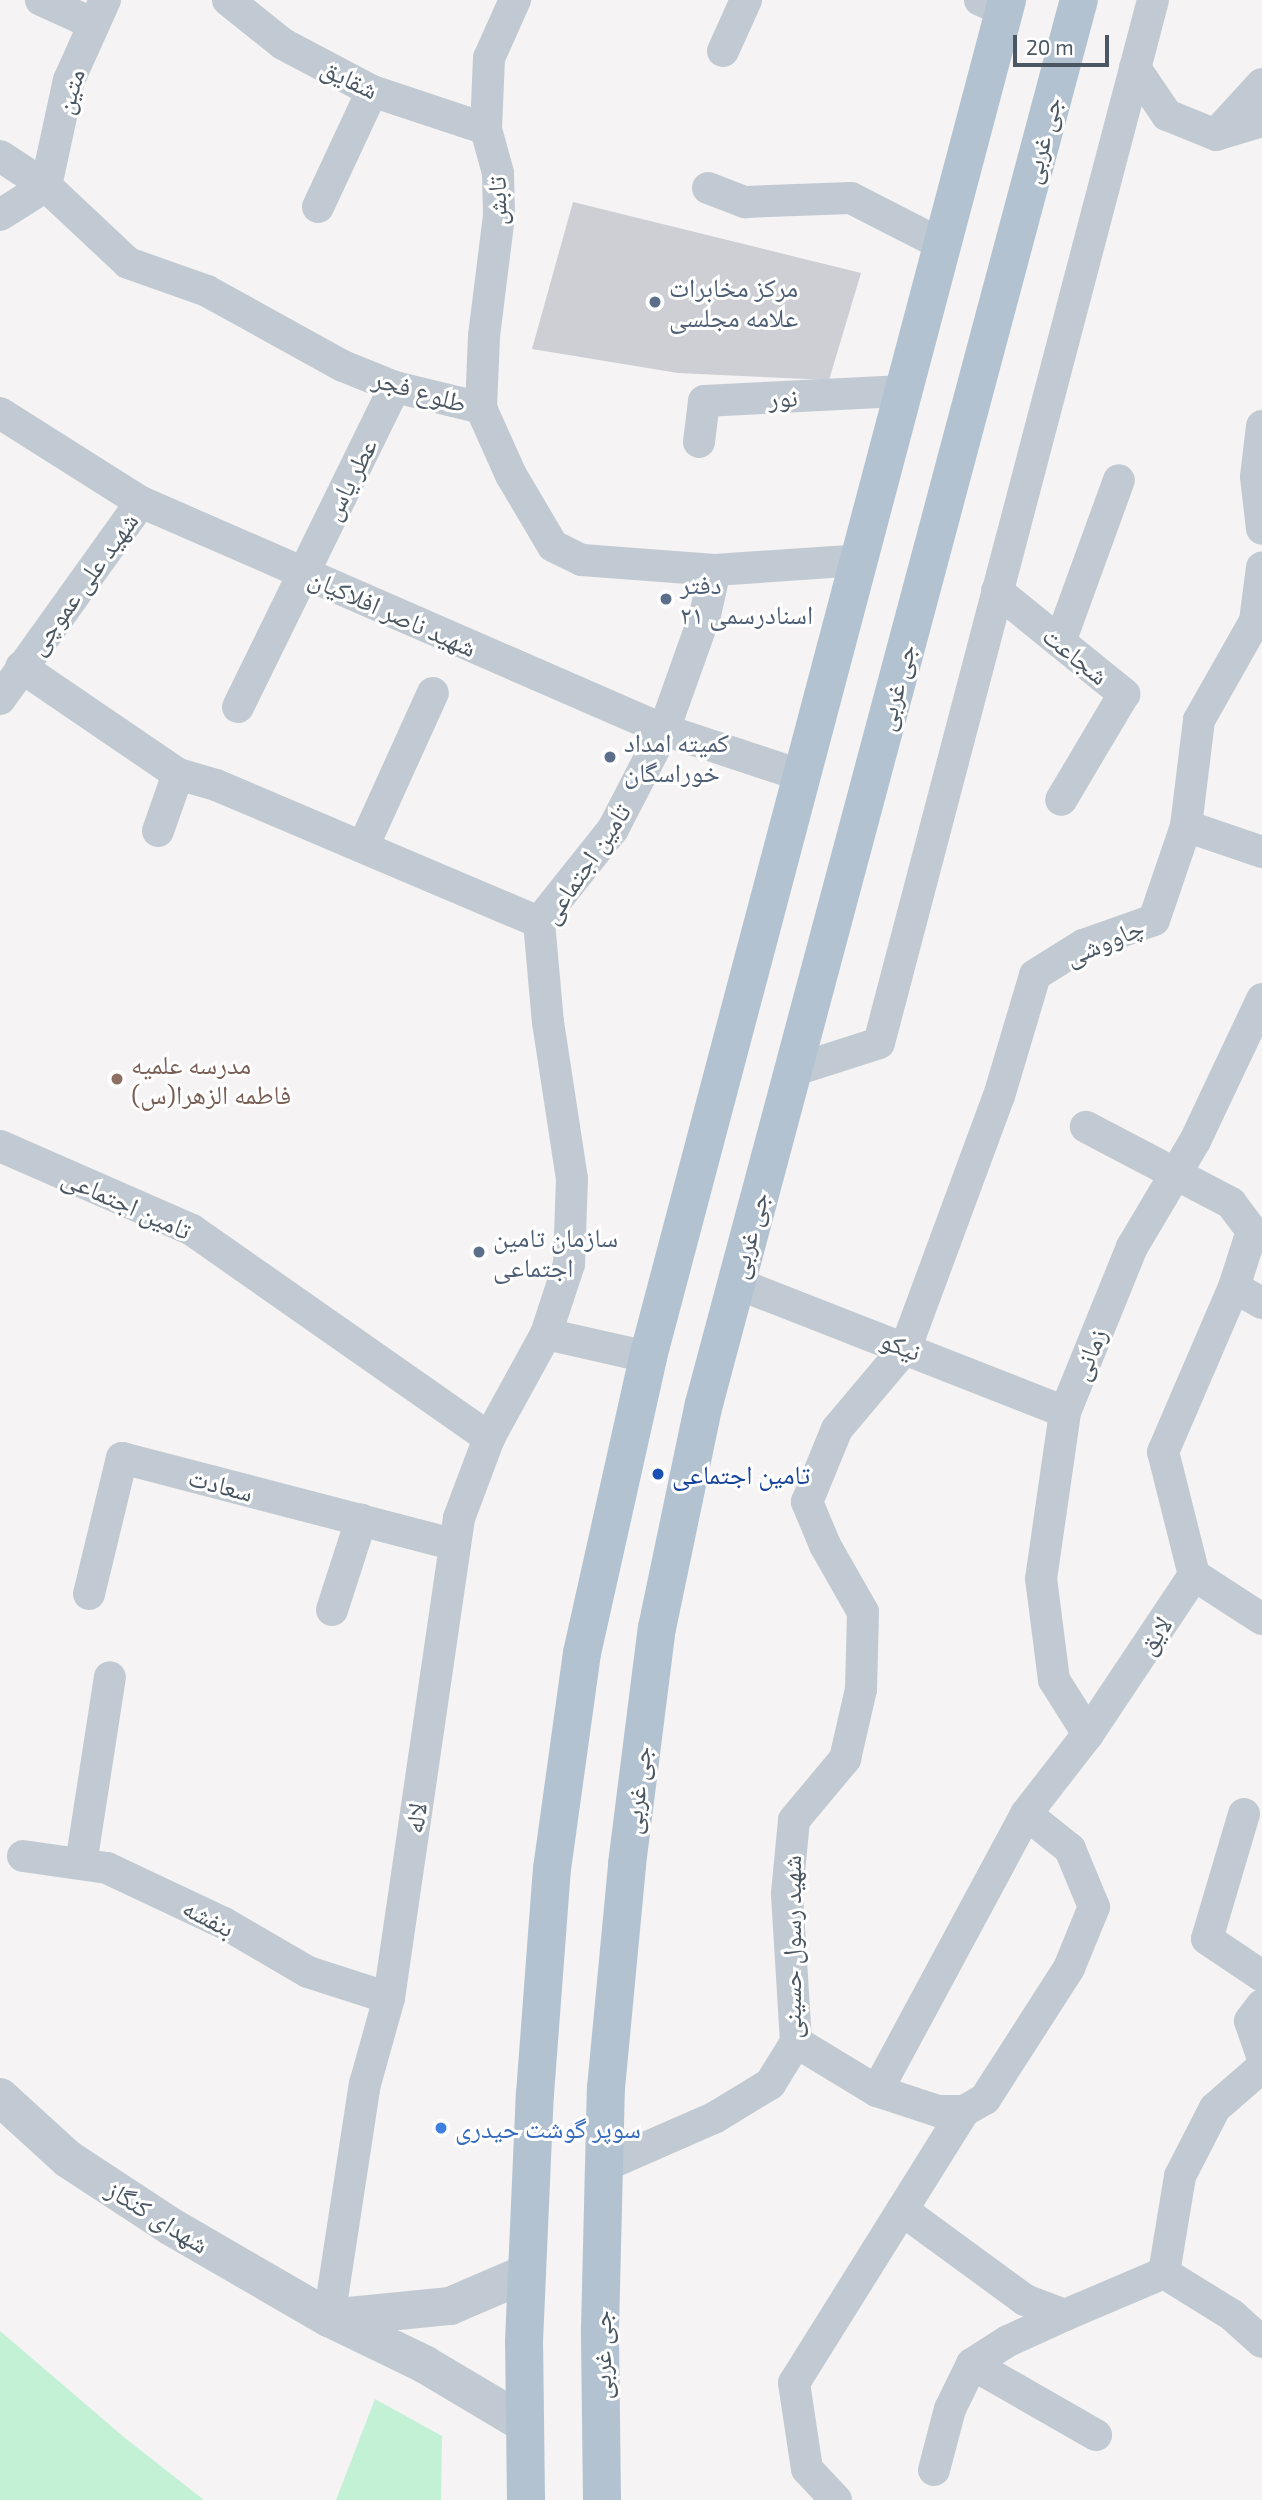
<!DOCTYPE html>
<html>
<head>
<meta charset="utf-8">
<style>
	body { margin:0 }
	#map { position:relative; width:1262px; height:2500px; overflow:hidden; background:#f5f3f3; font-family:"Exo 2","Noto Naskh Arabic",sans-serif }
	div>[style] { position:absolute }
	.green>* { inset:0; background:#c3f1d5 }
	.building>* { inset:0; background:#cdcfd5 }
	.minor>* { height:32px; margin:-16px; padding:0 16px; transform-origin:16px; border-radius:16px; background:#c1cad2 }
	.tertiary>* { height:38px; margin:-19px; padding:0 19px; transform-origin:19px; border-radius:19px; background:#c1cad2 }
	.primary>* { height:38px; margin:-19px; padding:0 19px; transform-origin:19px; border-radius:19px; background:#b3c2d1 }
	.dots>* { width:19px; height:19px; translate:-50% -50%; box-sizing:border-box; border:4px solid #fff; border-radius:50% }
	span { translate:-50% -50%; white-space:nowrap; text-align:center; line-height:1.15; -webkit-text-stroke:6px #fff; paint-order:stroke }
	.street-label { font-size:26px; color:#4a5661 }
	.service-label { font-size:26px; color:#4e5e75 }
	.left { translate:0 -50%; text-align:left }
	.education-label { font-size:26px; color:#785e54 }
	.transit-label { font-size:26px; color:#164399 }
	.shop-label { font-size:26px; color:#366cbe }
	.scale { position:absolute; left:1013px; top:35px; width:96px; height:32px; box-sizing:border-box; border:4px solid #4a5661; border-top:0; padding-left:9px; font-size:21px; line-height:24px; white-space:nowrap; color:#4a5661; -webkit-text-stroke:5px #fff; paint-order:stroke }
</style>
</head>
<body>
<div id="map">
	<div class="green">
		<div style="clip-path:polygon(0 2331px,125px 2438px,204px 2500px,0 2500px)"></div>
		<div style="clip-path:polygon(375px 2399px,442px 2436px,441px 2500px,336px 2500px)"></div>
	</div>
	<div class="building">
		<div style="clip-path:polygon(573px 202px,861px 273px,829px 380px,678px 373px,532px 349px)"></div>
	</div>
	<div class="minor">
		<div style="left:41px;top:0;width:58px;rotate:24.4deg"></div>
		<div style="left:228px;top:0;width:70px;rotate:38.7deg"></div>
		<div style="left:283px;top:44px;width:101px;rotate:27.8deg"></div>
		<div style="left:372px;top:91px;width:120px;rotate:18.4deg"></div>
		<div style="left:980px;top:0;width:27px;rotate:24deg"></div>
		<div style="left:723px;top:51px;width:56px;rotate:-65.7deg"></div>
		<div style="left:1135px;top:68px;width:57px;rotate:55.8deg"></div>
		<div style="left:1167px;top:115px;width:53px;rotate:22.2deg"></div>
		<div style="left:1216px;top:135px;width:48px;rotate:-16.9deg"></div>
		<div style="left:1216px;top:134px;width:68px;rotate:-47.4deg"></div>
		<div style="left:0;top:156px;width:55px;rotate:33.1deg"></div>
		<div style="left:46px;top:186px;width:112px;rotate:43.2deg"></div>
		<div style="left:128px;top:263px;width:84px;rotate:19.5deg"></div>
		<div style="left:207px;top:291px;width:155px;rotate:28.9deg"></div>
		<div style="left:343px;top:366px;width:56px;rotate:22deg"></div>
		<div style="left:395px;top:387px;width:89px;rotate:13.7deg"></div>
		<div style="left:481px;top:408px;width:73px;rotate:65.9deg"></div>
		<div style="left:511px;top:475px;width:82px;rotate:59.4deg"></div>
		<div style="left:553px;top:546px;width:32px;rotate:26deg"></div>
		<div style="left:582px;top:560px;width:133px;rotate:4.3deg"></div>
		<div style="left:715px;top:570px;width:145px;rotate:-3.9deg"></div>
		<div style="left:708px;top:188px;width:40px;rotate:21deg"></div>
		<div style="left:745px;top:202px;width:106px;rotate:-2.2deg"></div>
		<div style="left:851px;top:198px;width:103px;rotate:27.1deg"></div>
		<div style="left:318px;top:207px;width:128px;rotate:-65deg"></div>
		<div style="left:0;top:215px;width:54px;rotate:-32.2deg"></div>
		<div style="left:46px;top:186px;width:108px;rotate:-77.8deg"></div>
		<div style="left:69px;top:80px;width:88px;rotate:-65.8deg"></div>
		<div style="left:481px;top:408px;width:72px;rotate:-87.6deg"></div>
		<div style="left:484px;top:336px;width:122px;rotate:-82.9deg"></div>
		<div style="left:499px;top:215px;width:42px;rotate:-91.4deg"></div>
		<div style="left:498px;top:173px;width:46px;rotate:-105.3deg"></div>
		<div style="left:486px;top:129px;width:71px;rotate:-87.6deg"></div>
		<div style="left:489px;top:58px;width:64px;rotate:-65.9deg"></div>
		<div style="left:0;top:413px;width:167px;rotate:32.3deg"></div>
		<div style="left:141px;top:502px;width:571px;rotate:23.55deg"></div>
		<div style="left:664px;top:730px;width:146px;rotate:18.3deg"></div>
		<div style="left:1262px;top:426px;width:51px;rotate:96.7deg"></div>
		<div style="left:1256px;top:477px;width:52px;rotate:83.4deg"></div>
		<div style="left:699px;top:442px;width:41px;rotate:-83deg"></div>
		<div style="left:704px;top:401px;width:200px;rotate:-2.9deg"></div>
		<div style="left:997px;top:591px;width:164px;rotate:39deg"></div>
		<div style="left:1124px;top:694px;width:123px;rotate:120.7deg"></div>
		<div style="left:1060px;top:642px;width:172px;rotate:-70deg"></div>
		<div style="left:21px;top:667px;width:190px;rotate:34.3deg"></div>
		<div style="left:178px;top:774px;width:40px;rotate:16deg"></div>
		<div style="left:216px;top:785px;width:351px;rotate:23deg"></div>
		<div style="left:0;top:699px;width:242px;rotate:-54.4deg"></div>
		<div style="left:238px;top:707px;width:356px;rotate:-63.9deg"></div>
		<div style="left:1186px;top:826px;width:80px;rotate:18.9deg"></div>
		<div style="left:158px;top:831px;width:60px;rotate:-70.7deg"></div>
		<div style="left:363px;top:847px;width:169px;rotate:-65.6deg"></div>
		<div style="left:792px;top:1071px;width:91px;rotate:-17.8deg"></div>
		<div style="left:879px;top:1043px;width:1078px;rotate:-75.28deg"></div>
		<div style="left:0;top:1146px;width:210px;rotate:23.6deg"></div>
		<div style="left:192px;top:1230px;width:363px;rotate:35deg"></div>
		<div style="left:736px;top:1283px;width:353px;rotate:21.4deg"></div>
		<div style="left:1234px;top:1287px;width:32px;rotate:30deg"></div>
		<div style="left:546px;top:1334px;width:105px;rotate:12.7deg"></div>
		<div style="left:1194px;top:1575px;width:81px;rotate:32.9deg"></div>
		<div style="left:89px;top:1594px;width:140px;rotate:-76.4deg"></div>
		<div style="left:122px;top:1458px;width:344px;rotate:14.6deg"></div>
		<div style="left:332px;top:1610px;width:95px;rotate:-72.1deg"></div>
		<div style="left:1088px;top:1734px;width:64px;rotate:-122.2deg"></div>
		<div style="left:1054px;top:1680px;width:102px;rotate:-97.3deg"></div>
		<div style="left:1041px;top:1579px;width:169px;rotate:-81.8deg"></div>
		<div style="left:1065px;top:1412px;width:178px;rotate:-67.9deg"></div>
		<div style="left:1132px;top:1247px;width:123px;rotate:-59.3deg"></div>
		<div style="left:1195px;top:1141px;width:157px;rotate:-64.7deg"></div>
		<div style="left:1244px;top:1814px;width:130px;rotate:106.5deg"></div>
		<div style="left:1207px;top:1939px;width:66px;rotate:33.9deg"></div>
		<div style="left:23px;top:1856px;width:85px;rotate:8.1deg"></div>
		<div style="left:107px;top:1868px;width:129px;rotate:25.2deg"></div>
		<div style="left:224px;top:1923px;width:97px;rotate:30.3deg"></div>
		<div style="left:308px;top:1972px;width:85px;rotate:17.8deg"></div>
		<div style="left:81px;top:1864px;width:189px;rotate:-81.2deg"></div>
		<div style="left:1262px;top:2005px;width:20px;rotate:127deg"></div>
		<div style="left:1250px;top:2021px;width:36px;rotate:71deg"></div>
		<div style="left:796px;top:2042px;width:95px;rotate:31.2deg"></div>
		<div style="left:877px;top:2091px;width:64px;rotate:18.2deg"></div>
		<div style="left:938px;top:2111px;width:26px"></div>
		<div style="left:964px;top:2111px;width:24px;rotate:-30deg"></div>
		<div style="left:985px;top:2099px;width:156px;rotate:-57.3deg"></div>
		<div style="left:1069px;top:1968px;width:66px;rotate:-67.7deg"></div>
		<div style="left:1094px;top:1907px;width:63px;rotate:-112.5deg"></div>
		<div style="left:1070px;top:1849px;width:56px;rotate:-141.5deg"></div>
		<div style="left:877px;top:2091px;width:315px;rotate:-61.7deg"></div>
		<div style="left:1026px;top:1814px;width:101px;rotate:-52.2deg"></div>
		<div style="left:1088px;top:1734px;width:191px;rotate:-56.3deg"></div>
		<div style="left:1194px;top:1575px;width:127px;rotate:-104.1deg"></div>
		<div style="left:1163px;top:1452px;width:180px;rotate:-66.7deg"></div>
		<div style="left:1234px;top:1287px;width:59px;rotate:-72.2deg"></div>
		<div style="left:1252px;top:1231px;width:35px;rotate:-127deg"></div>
		<div style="left:1231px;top:1203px;width:164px;rotate:-152.3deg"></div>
		<div style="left:604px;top:2166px;width:120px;rotate:-23.6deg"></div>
		<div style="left:714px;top:2118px;width:66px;rotate:-31.3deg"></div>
		<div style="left:770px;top:2084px;width:49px;rotate:-58.2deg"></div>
		<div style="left:796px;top:2042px;width:149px;rotate:-93.5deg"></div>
		<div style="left:787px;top:1893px;width:73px;rotate:-84.5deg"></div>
		<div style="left:794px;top:1820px;width:80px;rotate:-50.1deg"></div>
		<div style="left:845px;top:1759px;width:72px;rotate:-77.1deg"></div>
		<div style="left:861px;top:1689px;width:77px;rotate:-88.5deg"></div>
		<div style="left:863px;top:1612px;width:77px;rotate:-119.6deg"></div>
		<div style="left:825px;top:1545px;width:47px;rotate:-112.7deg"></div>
		<div style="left:807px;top:1502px;width:79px;rotate:-67.7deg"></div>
		<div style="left:837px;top:1429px;width:107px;rotate:-49.9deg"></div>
		<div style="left:906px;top:1347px;width:268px;rotate:-69.7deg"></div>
		<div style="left:999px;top:1096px;width:126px;rotate:-73.4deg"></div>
		<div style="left:1035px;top:975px;width:57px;rotate:-32deg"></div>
		<div style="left:1083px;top:945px;width:75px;rotate:-19.4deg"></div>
		<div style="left:1154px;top:920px;width:99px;rotate:-71.2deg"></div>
		<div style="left:1186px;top:826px;width:107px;rotate:-83deg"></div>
		<div style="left:1199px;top:720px;width:114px;rotate:-60.5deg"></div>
		<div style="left:1255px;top:621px;width:54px;rotate:-82.6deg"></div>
		<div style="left:902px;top:2210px;width:152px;rotate:36.2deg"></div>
		<div style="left:1025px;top:2300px;width:43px;rotate:20.6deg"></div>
		<div style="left:1065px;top:2315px;width:108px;rotate:-23deg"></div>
		<div style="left:1164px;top:2273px;width:80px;rotate:31.7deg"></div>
		<div style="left:1232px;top:2315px;width:40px;rotate:42deg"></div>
		<div style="left:1164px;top:2273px;width:98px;rotate:-80.6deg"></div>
		<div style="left:1180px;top:2176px;width:76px;rotate:-62.8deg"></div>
		<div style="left:1215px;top:2108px;width:62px;rotate:-41.1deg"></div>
		<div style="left:329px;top:2318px;width:237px;rotate:-81.3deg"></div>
		<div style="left:365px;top:2084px;width:89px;rotate:-74.4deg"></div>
		<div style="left:389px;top:1998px;width:485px;rotate:-81.7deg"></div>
		<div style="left:459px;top:1518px;width:85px;rotate:-69.4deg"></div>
		<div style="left:489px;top:1438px;width:119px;rotate:-61.3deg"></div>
		<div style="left:546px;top:1334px;width:74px;rotate:-71.8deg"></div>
		<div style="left:569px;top:1264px;width:85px;rotate:-88deg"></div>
		<div style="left:572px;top:1179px;width:158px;rotate:-98.7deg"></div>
		<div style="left:548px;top:1023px;width:101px;rotate:-95.1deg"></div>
		<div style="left:539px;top:922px;width:119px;rotate:-51.5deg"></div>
		<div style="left:613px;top:829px;width:111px;rotate:-62.7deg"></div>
		<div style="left:664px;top:730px;width:122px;rotate:-70.4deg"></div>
		<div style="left:705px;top:615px;width:46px;rotate:-77.5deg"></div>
		<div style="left:972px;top:2364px;width:143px;rotate:29.8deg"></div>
		<div style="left:934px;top:2470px;width:63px;rotate:-75.3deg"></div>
		<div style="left:950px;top:2409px;width:50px;rotate:-63.9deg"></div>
		<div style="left:972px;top:2364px;width:43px;rotate:-32.6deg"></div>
		<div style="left:1008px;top:2341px;width:63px;rotate:-24.5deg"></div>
		<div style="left:836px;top:2500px;width:42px;rotate:-133.1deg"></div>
		<div style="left:807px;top:2469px;width:87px;rotate:-98.6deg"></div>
		<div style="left:794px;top:2383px;width:321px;rotate:-58deg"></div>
	</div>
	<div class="tertiary">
		<div style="left:0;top:2097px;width:92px;rotate:42.4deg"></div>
		<div style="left:68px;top:2159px;width:122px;rotate:33.3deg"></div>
		<div style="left:170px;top:2226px;width:184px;rotate:30.1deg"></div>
		<div style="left:329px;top:2318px;width:106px;rotate:25.8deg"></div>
		<div style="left:424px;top:2364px;width:117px;rotate:30.7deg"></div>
		<div style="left:329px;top:2318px;width:122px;rotate:-5.7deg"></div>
		<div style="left:450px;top:2306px;width:84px;rotate:-23.2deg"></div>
	</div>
	<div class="primary">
		<div style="left:526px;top:2500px;width:158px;rotate:-90.7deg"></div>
		<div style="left:524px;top:2342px;width:248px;rotate:-87.5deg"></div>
		<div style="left:535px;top:2094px;width:226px;rotate:-85.7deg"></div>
		<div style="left:552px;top:1869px;width:218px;rotate:-82.1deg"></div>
		<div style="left:582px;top:1653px;width:303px;rotate:-77.4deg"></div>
		<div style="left:648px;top:1357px;width:1404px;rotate:-75.18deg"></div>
		<div style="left:602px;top:2500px;width:171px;rotate:-90.7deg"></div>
		<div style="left:600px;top:2329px;width:241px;rotate:-88.6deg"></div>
		<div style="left:606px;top:2088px;width:225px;rotate:-84.6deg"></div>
		<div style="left:627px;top:1864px;width:238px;rotate:-82.8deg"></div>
		<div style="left:657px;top:1628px;width:229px;rotate:-78.2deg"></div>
		<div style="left:704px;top:1404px;width:1453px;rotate:-75.05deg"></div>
	</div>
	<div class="dots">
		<div style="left:655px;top:302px;background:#5c6f8a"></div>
		<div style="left:666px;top:599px;background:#5c6f8a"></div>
		<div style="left:610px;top:757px;background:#5c6f8a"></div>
		<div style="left:117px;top:1079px;background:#8d6e63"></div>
		<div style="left:479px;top:1252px;background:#5c6f8a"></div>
		<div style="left:658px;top:1474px;background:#1a4fb4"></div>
		<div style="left:441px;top:2128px;background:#3f7fe0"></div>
	</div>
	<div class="street-label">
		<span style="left:350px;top:78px;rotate:26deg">شقایق</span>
		<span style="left:69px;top:91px;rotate:-73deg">متین</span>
		<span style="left:1041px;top:140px;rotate:-75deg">جی غربی</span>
		<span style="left:496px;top:201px;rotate:-91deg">تابش</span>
		<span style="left:420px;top:390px;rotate:16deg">طلوع فجر</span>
		<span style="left:783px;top:397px;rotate:-3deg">نور</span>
		<span style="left:349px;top:479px;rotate:-63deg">عطر یاس</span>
		<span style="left:82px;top:583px;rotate:-54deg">شهید علی عموچی</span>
		<span style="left:393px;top:612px;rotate:24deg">شهید ناصر افلاکیان</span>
		<span style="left:1076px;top:655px;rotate:39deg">شجاعت</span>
		<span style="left:895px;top:687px;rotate:-75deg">جی غربی</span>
		<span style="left:585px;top:863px;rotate:-56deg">تامین اجتماعی</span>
		<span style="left:1104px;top:941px;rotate:-23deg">چاووشی</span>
		<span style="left:127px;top:1203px;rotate:24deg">تامین اجتماعی</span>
		<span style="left:748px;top:1235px;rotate:-75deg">جی غربی</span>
		<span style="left:901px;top:1345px;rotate:21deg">نیکو</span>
		<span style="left:1088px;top:1354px;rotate:-68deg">زمانی</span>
		<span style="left:221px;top:1484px;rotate:15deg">سعادت</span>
		<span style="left:1154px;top:1635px;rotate:-56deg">لایق</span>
		<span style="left:636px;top:1790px;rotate:-83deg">جی غربی</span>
		<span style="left:415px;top:1818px;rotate:-82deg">لاله</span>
		<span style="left:209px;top:1917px;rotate:27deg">بنفشه</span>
		<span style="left:791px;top:1947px;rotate:-90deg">شهید رسول حسینی</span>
		<span style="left:158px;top:2216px;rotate:32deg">شهدای کنگاز</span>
		<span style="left:601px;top:2355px;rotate:-90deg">جی غربی</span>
	</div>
	<div class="service-label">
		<span class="left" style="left:669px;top:302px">مرکز مخابرات<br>علامه مجلسی</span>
		<span class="left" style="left:680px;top:599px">دفتر<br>اسنادرسمی ۲۱</span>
		<span class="left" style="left:624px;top:757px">کمیته امداد<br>خوراسگان</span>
		<span class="left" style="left:493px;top:1252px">سازمان تامین<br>اجتماعی</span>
	</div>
	<div class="education-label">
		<span class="left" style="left:131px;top:1079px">مدرسه علمیه<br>فاطمه الزهرا(س)</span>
	</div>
	<div class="transit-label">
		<span class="left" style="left:672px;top:1474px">تامین اجتماعی</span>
	</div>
	<div class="shop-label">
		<span class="left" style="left:455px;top:2128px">سوپر گوشت حیدری</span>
	</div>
	<div class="scale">20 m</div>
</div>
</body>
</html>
